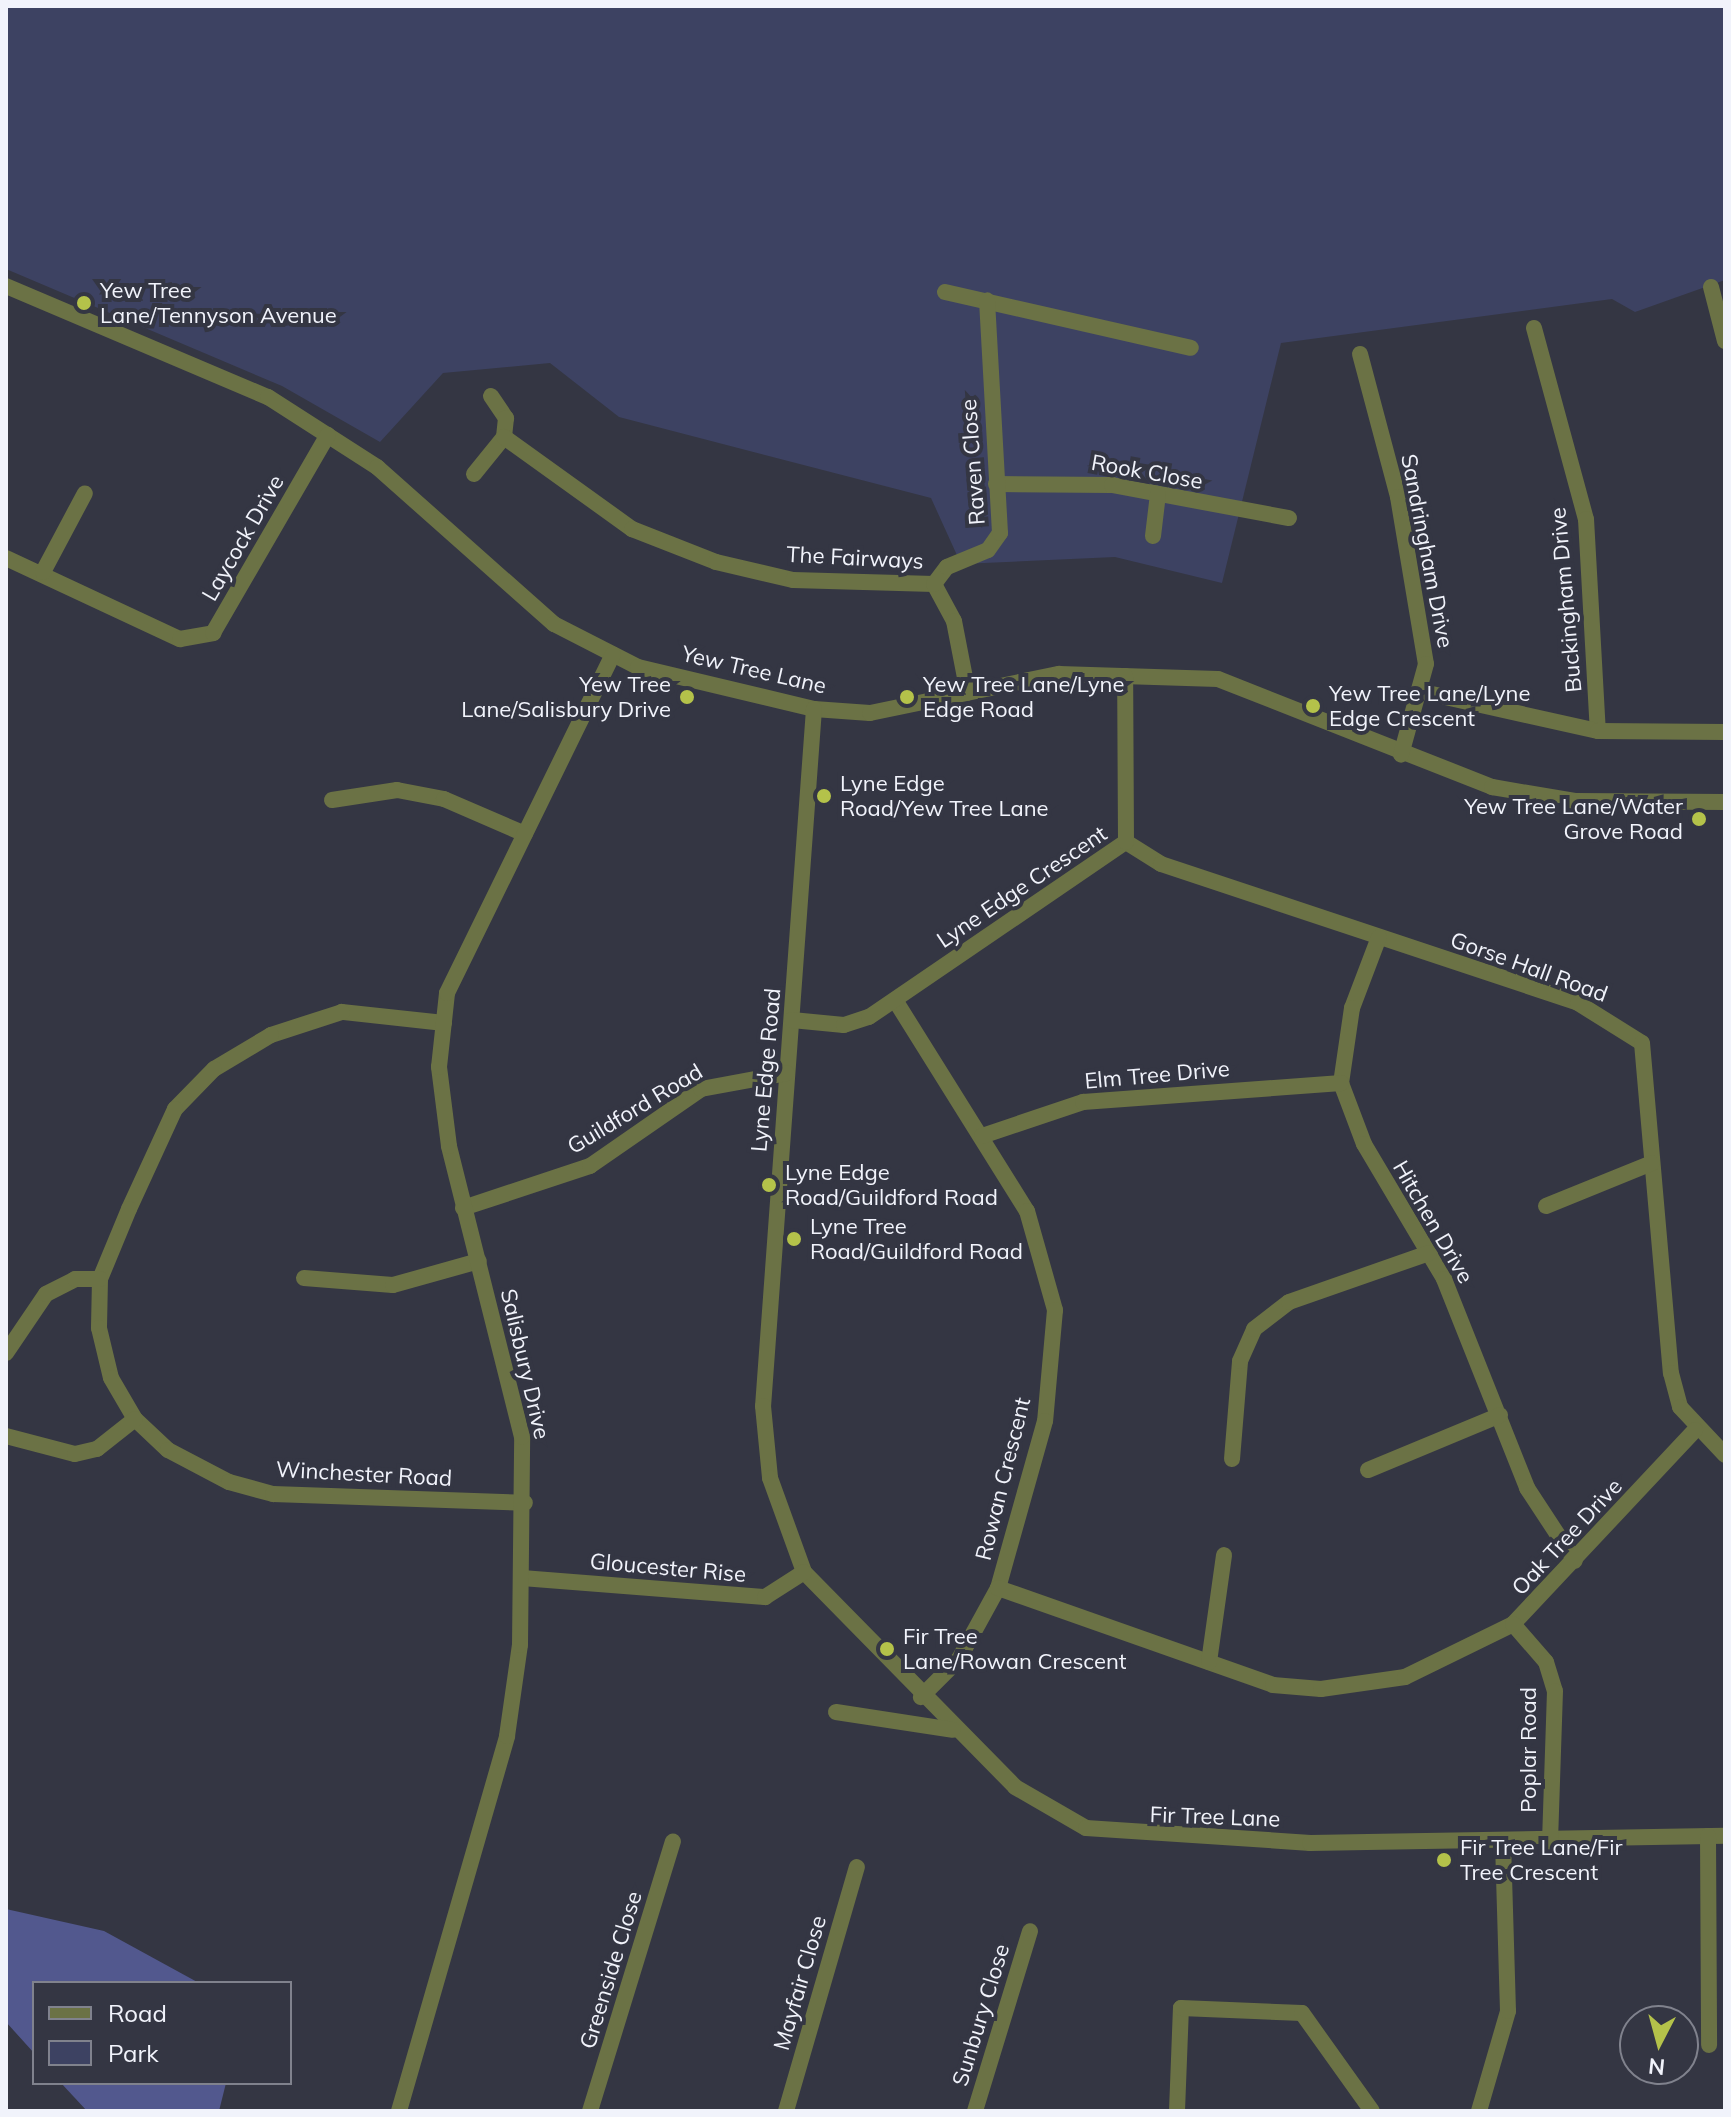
<!DOCTYPE html>
<html>
<head>
<meta charset="utf-8">
<style>
	body { margin:0 }
	#map { position:relative; width:1731px; height:2117px; overflow:hidden; background:#343643; font-family:Mulish,sans-serif }
	div>[style] { position:absolute }
	.green>* { inset:0; background:#3d4262 }
	.forest>* { inset:0; background:#52588e }
	.street>* { height:16px; margin:-8px; padding:0 8px; transform-origin:8px; border-radius:8px; background:#6b7245 }
	.dots>* { width:22px; height:22px; translate:-50% -50%; box-sizing:border-box; border:4px solid #343643; border-radius:50% }
	span { translate:-50% -50%; white-space:nowrap; text-align:center; line-height:1.15; -webkit-text-stroke:8px #343643; paint-order:stroke }
	.poi-label { font-size:22px; color:#f1f3fb }
	.left { translate:0 -50%; text-align:left }
	.right { translate:-100% -50%; text-align:right }
	.street-label { font-size:22px; color:#f1f3fb }
	.frame { position:absolute; inset:0; border:8px solid #f1f3fb; pointer-events:none }
	.legend { position:absolute; left:32px; top:1981px; width:260px; height:104px; box-sizing:border-box; background:#343643; border:2px solid #80828d; margin:0; padding:10px 14px; list-style:none; font-size:24px; color:#f1f3fb }
	.legend li { display:flex; align-items:center; gap:16px; height:40px }
	.legend b { width:40px; border:2px solid #80828d }
	.north { position:absolute; left:1619px; top:2005px; width:80px; height:80px; box-sizing:border-box; background:#343643; border:2px solid #80828d; border-radius:50%; rotate:186deg; font-size:22px; font-weight:700; line-height:32px; text-align:center; color:#f1f3fb }
	.north::after { content:''; display:block; margin:auto; width:28px; height:36px; background:#b4c24a; clip-path:polygon(50% 0,100% 100%,50% 72%,0 100%) }
</style>
</head>
<body>
<div id="map">
	<div class="green">
		<div style="clip-path:polygon(6px 6px,1725px 6px,1725px 280px,1635px 312px,1612px 299px,1281px 343px,1222px 583px,1115px 557px,961px 564px,931px 498px,619px 417px,550px 363px,443px 373px,380px 442px,282px 386px,6px 269px)"></div>
	</div>
	<div class="forest">
		<div style="clip-path:polygon(6px 1909px,104px 1931px,199px 1983px,34px 1983px,34px 2053px,6px 2022px)"></div>
		<div style="clip-path:polygon(61px 2083px,226px 2083px,219px 2111px,87px 2111px)"></div>
	</div>
	<div class="street">
		<div style="left:6px;top:286px;width:285px;rotate:23deg"></div>
		<div style="left:268px;top:397px;width:130px;rotate:32.7deg"></div>
		<div style="left:377px;top:467px;width:237px;rotate:41.6deg"></div>
		<div style="left:554px;top:624px;width:94px;rotate:27.1deg"></div>
		<div style="left:638px;top:667px;width:181px;rotate:13.4deg"></div>
		<div style="left:814px;top:709px;width:56px;rotate:4.1deg"></div>
		<div style="left:870px;top:713px;width:193px;rotate:-11.7deg"></div>
		<div style="left:1059px;top:674px;width:159px;rotate:1.8deg"></div>
		<div style="left:1218px;top:679px;width:295px;rotate:21.5deg"></div>
		<div style="left:1492px;top:787px;width:84px;rotate:9.6deg"></div>
		<div style="left:1575px;top:801px;width:150px;rotate:0.4deg"></div>
		<div style="left:1711px;top:287px;width:56px;rotate:75.5deg"></div>
		<div style="left:945px;top:292px;width:252px;rotate:12.8deg"></div>
		<div style="left:1534px;top:328px;width:198px;rotate:74.8deg"></div>
		<div style="left:1586px;top:519px;width:212px;rotate:86.8deg"></div>
		<div style="left:1360px;top:354px;width:148px;rotate:75.1deg"></div>
		<div style="left:1398px;top:497px;width:169px;rotate:80.5deg"></div>
		<div style="left:1426px;top:664px;width:94px;rotate:105.4deg"></div>
		<div style="left:491px;top:396px;width:27px;rotate:56deg"></div>
		<div style="left:506px;top:418px;width:19px;rotate:96deg"></div>
		<div style="left:474px;top:474px;width:48px;rotate:-51deg"></div>
		<div style="left:504px;top:437px;width:158px;rotate:35.7deg"></div>
		<div style="left:632px;top:529px;width:90px;rotate:21.4deg"></div>
		<div style="left:716px;top:562px;width:79px;rotate:13.2deg"></div>
		<div style="left:793px;top:580px;width:141px;rotate:1.6deg"></div>
		<div style="left:934px;top:584px;width:42px;rotate:61.6deg"></div>
		<div style="left:954px;top:621px;width:73px;rotate:79deg"></div>
		<div style="left:996px;top:484px;width:116px;rotate:0.5deg"></div>
		<div style="left:1112px;top:485px;width:180px;rotate:10.6deg"></div>
		<div style="left:1153px;top:536px;width:42px;rotate:-83.2deg"></div>
		<div style="left:6px;top:558px;width:192px;rotate:25deg"></div>
		<div style="left:180px;top:639px;width:34px;rotate:-10deg"></div>
		<div style="left:213px;top:633px;width:229px;rotate:-59.9deg"></div>
		<div style="left:43px;top:572px;width:89px;rotate:-62deg"></div>
		<div style="left:934px;top:584px;width:21px;rotate:-53deg"></div>
		<div style="left:947px;top:567px;width:44px;rotate:-22.5deg"></div>
		<div style="left:988px;top:550px;width:21px;rotate:-55deg"></div>
		<div style="left:1000px;top:533px;width:233px;rotate:-93.2deg"></div>
		<div style="left:1423px;top:692px;width:179px;rotate:12.6deg"></div>
		<div style="left:1598px;top:731px;width:127px;rotate:0.5deg"></div>
		<div style="left:814px;top:709px;width:699px;rotate:94.18deg"></div>
		<div style="left:763px;top:1406px;width:72px;rotate:84.4deg"></div>
		<div style="left:770px;top:1478px;width:100px;rotate:70.1deg"></div>
		<div style="left:804px;top:1572px;width:301px;rotate:45.5deg"></div>
		<div style="left:1015px;top:1787px;width:82px;rotate:30deg"></div>
		<div style="left:1086px;top:1828px;width:225px;rotate:3.8deg"></div>
		<div style="left:1310px;top:1843px;width:415px;rotate:-1deg"></div>
		<div style="left:332px;top:800px;width:66px;rotate:-8.7deg"></div>
		<div style="left:397px;top:790px;width:48px;rotate:10.8deg"></div>
		<div style="left:444px;top:799px;width:88px;rotate:23.4deg"></div>
		<div style="left:1126px;top:842px;width:41px;rotate:32.2deg"></div>
		<div style="left:1161px;top:864px;width:440px;rotate:18.4deg"></div>
		<div style="left:1578px;top:1003px;width:75px;rotate:32deg"></div>
		<div style="left:1642px;top:1043px;width:331px;rotate:85deg"></div>
		<div style="left:1671px;top:1373px;width:35px;rotate:75deg"></div>
		<div style="left:1680px;top:1407px;width:66px;rotate:46.8deg"></div>
		<div style="left:1379px;top:937px;width:76px;rotate:110.8deg"></div>
		<div style="left:1352px;top:1008px;width:76px;rotate:98.3deg"></div>
		<div style="left:1341px;top:1083px;width:65px;rotate:69.3deg"></div>
		<div style="left:1364px;top:1144px;width:157px;rotate:59.3deg"></div>
		<div style="left:1444px;top:1279px;width:225px;rotate:68.3deg"></div>
		<div style="left:1527px;top:1488px;width:87px;rotate:56.7deg"></div>
		<div style="left:895px;top:1000px;width:249px;rotate:58deg"></div>
		<div style="left:1027px;top:1211px;width:103px;rotate:74.2deg"></div>
		<div style="left:1055px;top:1310px;width:111px;rotate:95.1deg"></div>
		<div style="left:1045px;top:1421px;width:173px;rotate:105.7deg"></div>
		<div style="left:998px;top:1588px;width:81px;rotate:118.8deg"></div>
		<div style="left:959px;top:1659px;width:54px;rotate:135deg"></div>
		<div style="left:792px;top:1020px;width:52px;rotate:5.5deg"></div>
		<div style="left:844px;top:1025px;width:26px;rotate:-18deg"></div>
		<div style="left:869px;top:1017px;width:311px;rotate:-34.3deg"></div>
		<div style="left:1126px;top:842px;width:166px;rotate:-90.3deg"></div>
		<div style="left:444px;top:1023px;width:103px;rotate:-173.8deg"></div>
		<div style="left:342px;top:1012px;width:75px;rotate:162.1deg"></div>
		<div style="left:271px;top:1035px;width:66px;rotate:149.2deg"></div>
		<div style="left:214px;top:1069px;width:56px;rotate:134.3deg"></div>
		<div style="left:175px;top:1109px;width:110px;rotate:114.7deg"></div>
		<div style="left:129px;top:1209px;width:76px;rotate:112.5deg"></div>
		<div style="left:100px;top:1279px;width:49px;rotate:91.2deg"></div>
		<div style="left:99px;top:1328px;width:51px;rotate:76.5deg"></div>
		<div style="left:111px;top:1378px;width:48px;rotate:59.7deg"></div>
		<div style="left:135px;top:1419px;width:45px;rotate:43.2deg"></div>
		<div style="left:168px;top:1450px;width:69px;rotate:27.7deg"></div>
		<div style="left:229px;top:1482px;width:46px;rotate:15.3deg"></div>
		<div style="left:273px;top:1494px;width:252px;rotate:2deg"></div>
		<div style="left:982px;top:1136px;width:107px;rotate:-18.6deg"></div>
		<div style="left:1083px;top:1102px;width:259px;rotate:-4.2deg"></div>
		<div style="left:1546px;top:1206px;width:114px;rotate:-22.1deg"></div>
		<div style="left:463px;top:1208px;width:134px;rotate:-18.3deg"></div>
		<div style="left:590px;top:1166px;width:135px;rotate:-34.7deg"></div>
		<div style="left:701px;top:1089px;width:87px;rotate:-10.5deg"></div>
		<div style="left:304px;top:1278px;width:89px;rotate:4.5deg"></div>
		<div style="left:393px;top:1285px;width:89px;rotate:-15.6deg"></div>
		<div style="left:6px;top:1353px;width:71px;rotate:-55.9deg"></div>
		<div style="left:46px;top:1294px;width:33px;rotate:-27deg"></div>
		<div style="left:75px;top:1279px;width:25px"></div>
		<div style="left:6px;top:1436px;width:71px;rotate:14.6deg"></div>
		<div style="left:75px;top:1454px;width:23px;rotate:-13deg"></div>
		<div style="left:97px;top:1449px;width:48px;rotate:-38.3deg"></div>
		<div style="left:1232px;top:1459px;width:98px;rotate:-85.3deg"></div>
		<div style="left:1240px;top:1361px;width:35px;rotate:-66deg"></div>
		<div style="left:1254px;top:1329px;width:44px;rotate:-37.6deg"></div>
		<div style="left:1289px;top:1302px;width:148px;rotate:-19.3deg"></div>
		<div style="left:1368px;top:1470px;width:143px;rotate:-22.6deg"></div>
		<div style="left:522px;top:1578px;width:244px;rotate:4.5deg"></div>
		<div style="left:765px;top:1597px;width:46px;rotate:-32.7deg"></div>
		<div style="left:998px;top:1588px;width:292px;rotate:19.4deg"></div>
		<div style="left:1273px;top:1685px;width:48px;rotate:4.8deg"></div>
		<div style="left:1321px;top:1689px;width:85px;rotate:-8.1deg"></div>
		<div style="left:1405px;top:1677px;width:120px;rotate:-26.1deg"></div>
		<div style="left:1513px;top:1624px;width:266px;rotate:-46.8deg"></div>
		<div style="left:1513px;top:1624px;width:50px;rotate:49deg"></div>
		<div style="left:1546px;top:1662px;width:30px;rotate:73deg"></div>
		<div style="left:1555px;top:1691px;width:151px;rotate:91.9deg"></div>
		<div style="left:1209px;top:1662px;width:108px;rotate:-82deg"></div>
		<div style="left:836px;top:1712px;width:118px;rotate:8.7deg"></div>
		<div style="left:1708px;top:1836px;width:209px;rotate:89.7deg"></div>
		<div style="left:399px;top:2111px;width:390px;rotate:-73.9deg"></div>
		<div style="left:507px;top:1736px;width:92px;rotate:-81.9deg"></div>
		<div style="left:520px;top:1645px;width:208px;rotate:-89.4deg"></div>
		<div style="left:522px;top:1437px;width:300px;rotate:-104.1deg"></div>
		<div style="left:449px;top:1146px;width:80px;rotate:-97.2deg"></div>
		<div style="left:439px;top:1067px;width:74px;rotate:-83.8deg"></div>
		<div style="left:447px;top:993px;width:377px;rotate:-63.9deg"></div>
		<div style="left:590px;top:2111px;width:282px;rotate:-72.9deg"></div>
		<div style="left:786px;top:2111px;width:254px;rotate:-73.8deg"></div>
		<div style="left:975px;top:2111px;width:188px;rotate:-73deg"></div>
		<div style="left:1177px;top:2111px;width:103px;rotate:-87.8deg"></div>
		<div style="left:1181px;top:2008px;width:121px;rotate:2.4deg"></div>
		<div style="left:1302px;top:2013px;width:120px;rotate:54.5deg"></div>
		<div style="left:1479px;top:2111px;width:104px;rotate:-73.8deg"></div>
		<div style="left:1508px;top:2011px;width:170px;rotate:-91.7deg"></div>
	</div>
	<div class="dots">
		<div style="left:84px;top:303px;background:#b4c24a"></div>
		<div style="left:687px;top:697px;background:#b4c24a"></div>
		<div style="left:907px;top:697px;background:#b4c24a"></div>
		<div style="left:1313px;top:706px;background:#b4c24a"></div>
		<div style="left:824px;top:796px;background:#b4c24a"></div>
		<div style="left:1699px;top:819px;background:#b4c24a"></div>
		<div style="left:769px;top:1185px;background:#b4c24a"></div>
		<div style="left:794px;top:1239px;background:#b4c24a"></div>
		<div style="left:887px;top:1649px;background:#b4c24a"></div>
		<div style="left:1444px;top:1860px;background:#b4c24a"></div>
	</div>
	<div class="poi-label">
		<span class="left" style="left:100px;top:303px">Yew Tree<br>Lane/Tennyson Avenue</span>
		<span class="right" style="left:671px;top:697px">Yew Tree<br>Lane/Salisbury Drive</span>
		<span class="left" style="left:923px;top:697px">Yew Tree Lane/Lyne<br>Edge Road</span>
		<span class="left" style="left:1329px;top:706px">Yew Tree Lane/Lyne<br>Edge Crescent</span>
		<span class="left" style="left:840px;top:796px">Lyne Edge<br>Road/Yew Tree Lane</span>
		<span class="right" style="left:1683px;top:819px">Yew Tree Lane/Water<br>Grove Road</span>
		<span class="left" style="left:785px;top:1185px">Lyne Edge<br>Road/Guildford Road</span>
		<span class="left" style="left:810px;top:1239px">Lyne Tree<br>Road/Guildford Road</span>
		<span class="left" style="left:903px;top:1649px">Fir Tree<br>Lane/Rowan Crescent</span>
		<span class="left" style="left:1460px;top:1860px">Fir Tree Lane/Fir<br>Tree Crescent</span>
	</div>
	<div class="street-label">
		<span style="left:973px;top:462px;rotate:-94deg">Raven Close</span>
		<span style="left:1147px;top:472px;rotate:10deg">Rook Close</span>
		<span style="left:243px;top:538px;rotate:-60deg">Laycock Drive</span>
		<span style="left:1427px;top:551px;rotate:79deg">Sandringham Drive</span>
		<span style="left:855px;top:558px;rotate:3deg">The Fairways</span>
		<span style="left:1566px;top:600px;rotate:-95deg">Buckingham Drive</span>
		<span style="left:754px;top:670px;rotate:13deg">Yew Tree Lane</span>
		<span style="left:1022px;top:887px;rotate:-34deg">Lyne Edge Crescent</span>
		<span style="left:1529px;top:967px;rotate:20deg">Gorse Hall Road</span>
		<span style="left:766px;top:1070px;rotate:-85deg">Lyne Edge Road</span>
		<span style="left:1157px;top:1075px;rotate:-5deg">Elm Tree Drive</span>
		<span style="left:635px;top:1109px;rotate:-31deg">Guildford Road</span>
		<span style="left:1433px;top:1222px;rotate:60deg">Hitchen Drive</span>
		<span style="left:525px;top:1364px;rotate:77deg">Salisbury Drive</span>
		<span style="left:364px;top:1474px;rotate:3deg">Winchester Road</span>
		<span style="left:1003px;top:1479px;rotate:-76deg">Rowan Crescent</span>
		<span style="left:1567px;top:1537px;rotate:-47deg">Oak Tree Drive</span>
		<span style="left:668px;top:1568px;rotate:5deg">Gloucester Rise</span>
		<span style="left:1529px;top:1750px;rotate:-90deg">Poplar Road</span>
		<span style="left:1215px;top:1817px;rotate:2deg">Fir Tree Lane</span>
		<span style="left:611px;top:1970px;rotate:-73deg">Greenside Close</span>
		<span style="left:800px;top:1983px;rotate:-74deg">Mayfair Close</span>
		<span style="left:981px;top:2015px;rotate:-73deg">Sunbury Close</span>
	</div>
	<div class="frame"></div>
	<ul class="legend">
	<li><b style="height:10px;background:#6b7245"></b>Road</li>
	<li><b style="height:22px;background:#3d4262"></b>Park</li>
	</ul>
	<div class="north">N</div>
</div>
</body>
</html>
